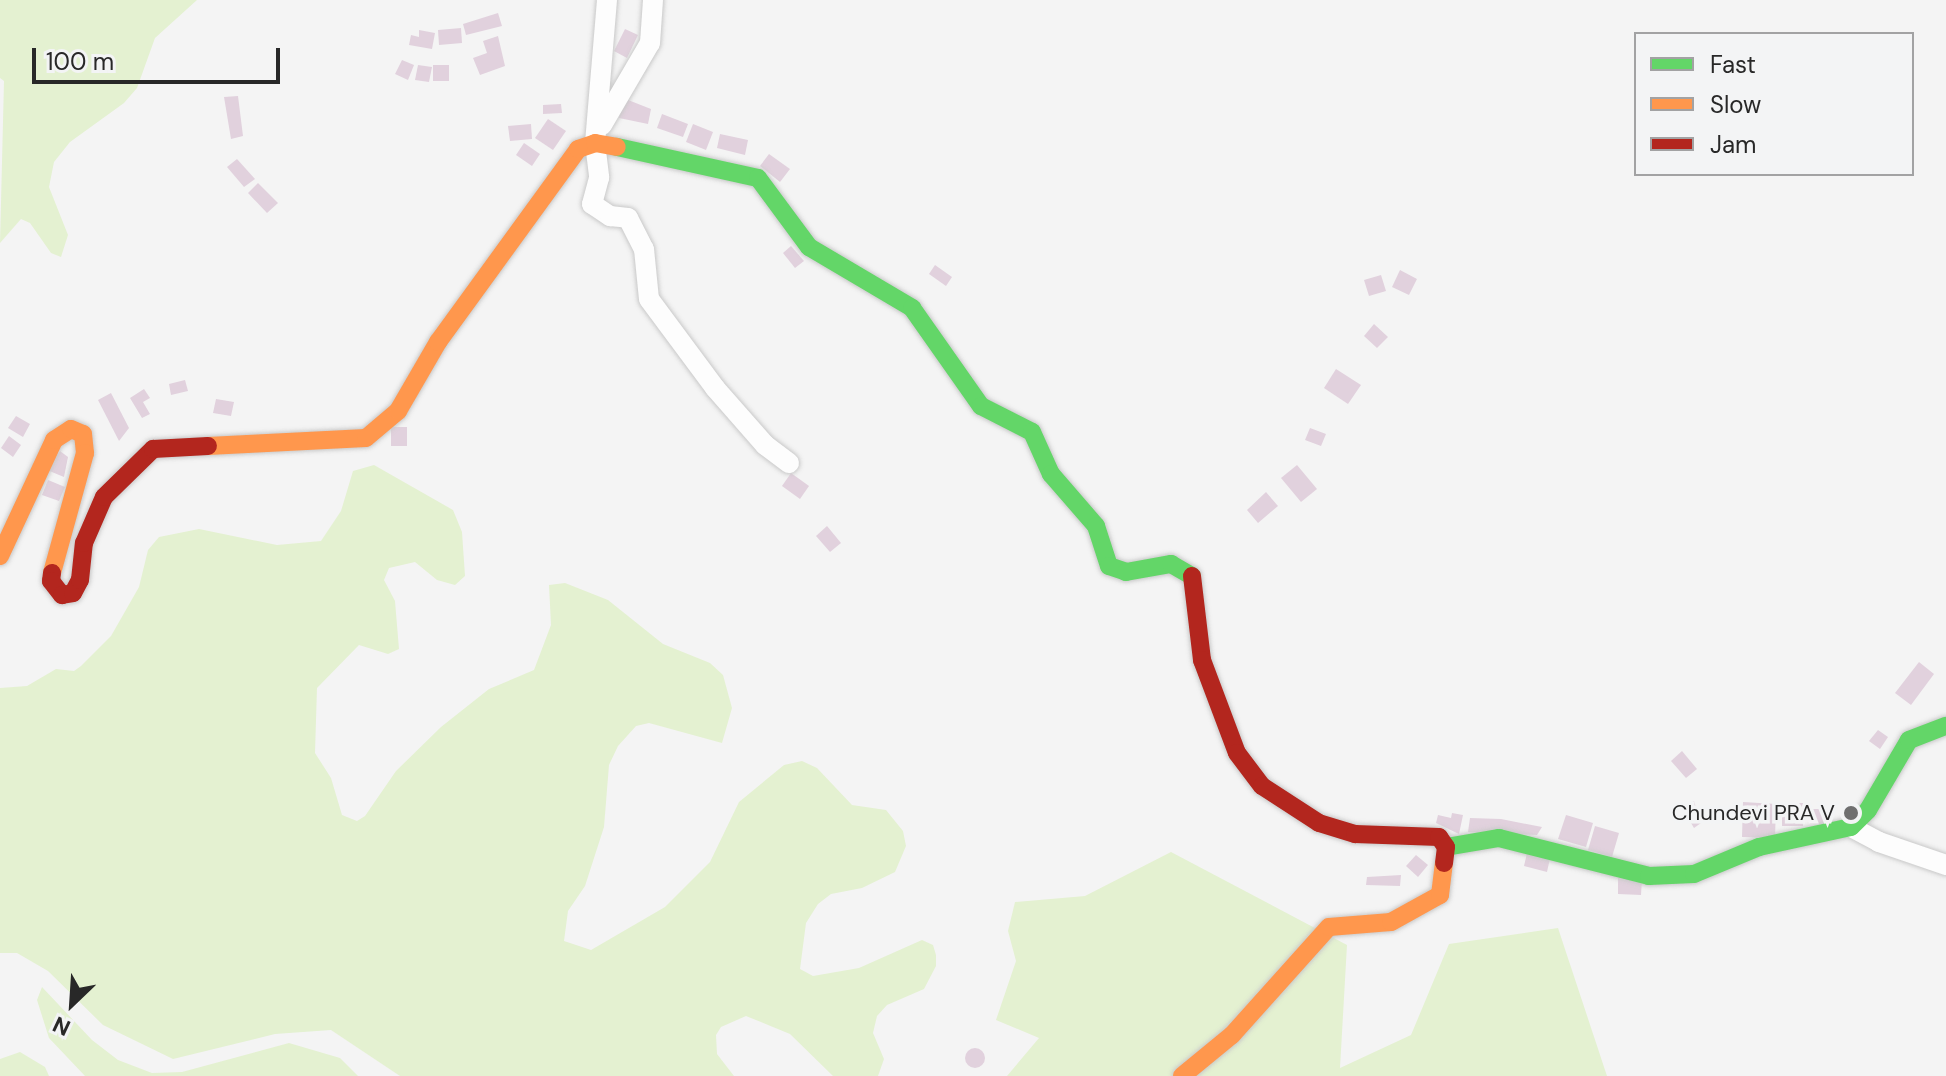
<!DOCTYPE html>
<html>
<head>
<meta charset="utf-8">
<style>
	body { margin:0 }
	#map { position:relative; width:1946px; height:1076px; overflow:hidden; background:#f4f4f4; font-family:"DM Sans",sans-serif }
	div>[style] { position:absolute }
	.green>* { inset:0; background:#e4f1d1 }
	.building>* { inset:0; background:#e1d1dd }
	.round { border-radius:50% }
	.roads { filter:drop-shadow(0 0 2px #c9c9c9) drop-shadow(0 0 2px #c9c9c9) }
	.street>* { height:20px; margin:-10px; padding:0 10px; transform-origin:10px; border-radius:10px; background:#fdfdfd }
	.fast>* { height:18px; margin:-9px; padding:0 9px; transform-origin:9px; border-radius:9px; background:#63d668 }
	.slow>* { height:18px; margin:-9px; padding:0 9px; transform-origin:9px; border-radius:9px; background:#ff974d }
	.jam>* { height:18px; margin:-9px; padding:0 9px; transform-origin:9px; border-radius:9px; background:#b3261e }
	.dots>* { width:22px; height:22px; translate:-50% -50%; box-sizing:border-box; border:4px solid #f3f4f5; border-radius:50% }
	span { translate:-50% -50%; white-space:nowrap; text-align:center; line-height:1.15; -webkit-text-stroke:7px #f3f4f5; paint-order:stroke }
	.poi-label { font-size:22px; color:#282828 }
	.right { translate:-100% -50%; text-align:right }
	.legend { position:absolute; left:1634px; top:32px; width:280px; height:144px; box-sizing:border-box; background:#f3f4f5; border:2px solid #a2a2a3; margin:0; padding:10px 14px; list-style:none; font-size:24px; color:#282828 }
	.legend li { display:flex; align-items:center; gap:16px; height:40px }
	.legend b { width:40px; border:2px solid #a2a2a3 }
	.north { position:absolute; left:32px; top:964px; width:80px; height:80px; -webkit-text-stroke:6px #f3f4f5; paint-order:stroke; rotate:205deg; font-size:22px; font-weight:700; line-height:32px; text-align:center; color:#282828 }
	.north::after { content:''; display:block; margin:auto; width:28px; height:36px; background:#282828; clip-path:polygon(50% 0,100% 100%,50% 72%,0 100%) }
	.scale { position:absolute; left:32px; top:48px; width:248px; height:36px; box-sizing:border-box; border:4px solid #282828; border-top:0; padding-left:10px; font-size:24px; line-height:28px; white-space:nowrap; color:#282828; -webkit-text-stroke:6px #f3f4f5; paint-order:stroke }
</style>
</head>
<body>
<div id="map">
	<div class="green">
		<div style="clip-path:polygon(0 0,197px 0,155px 38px,137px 88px,124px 103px,70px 142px,54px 162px,49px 187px,68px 235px,61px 257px,51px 253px,30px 223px,21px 219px,0 243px,4px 81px,0 78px)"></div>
		<div style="clip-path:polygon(374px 465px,453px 510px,462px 532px,465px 576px,455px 585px,437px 580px,415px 562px,389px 568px,384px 580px,395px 601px,399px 649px,388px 654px,359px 645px,317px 688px,315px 753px,331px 778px,342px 815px,357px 821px,365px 816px,396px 771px,441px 727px,489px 689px,534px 670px,551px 625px,549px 585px,565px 583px,608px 600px,663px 644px,710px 663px,723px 675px,732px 708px,722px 743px,649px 723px,636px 726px,618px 746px,609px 765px,604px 827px,585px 886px,568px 911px,564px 941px,591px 950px,665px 907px,710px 862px,739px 802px,784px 765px,802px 761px,817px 768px,852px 805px,886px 810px,903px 831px,906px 846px,895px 872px,862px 888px,831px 894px,818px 904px,806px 923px,800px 969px,813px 976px,859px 968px,922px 940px,933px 945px,936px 955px,936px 966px,924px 989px,887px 1005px,877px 1016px,873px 1033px,884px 1059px,878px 1076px,833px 1076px,790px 1034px,746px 1016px,721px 1027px,716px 1035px,717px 1054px,734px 1076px,400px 1076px,331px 1030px,275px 1034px,173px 1059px,103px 1025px,48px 971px,17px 953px,0 953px,0 688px,27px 686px,56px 669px,74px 671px,81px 666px,111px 636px,139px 587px,148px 550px,159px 537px,199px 529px,277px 545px,321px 541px,341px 511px,353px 471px)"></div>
		<div style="clip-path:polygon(1171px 852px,1347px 945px,1340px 1068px,1411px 1035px,1449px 944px,1558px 928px,1607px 1076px,1007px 1076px,1039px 1038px,996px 1020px,1016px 961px,1008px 931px,1015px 902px,1085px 896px)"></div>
		<div style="clip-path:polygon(42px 987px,92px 1040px,118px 1060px,152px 1073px,182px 1072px,289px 1043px,340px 1058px,358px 1076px,85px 1076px,49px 1038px,37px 1000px)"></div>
		<div style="clip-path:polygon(20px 1052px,45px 1067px,49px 1076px,0 1076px,0 1059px)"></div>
	</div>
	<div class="building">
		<div style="clip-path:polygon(498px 13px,502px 26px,466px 35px,463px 24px)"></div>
		<div style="clip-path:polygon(461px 28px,462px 43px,439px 45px,438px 30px)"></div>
		<div style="clip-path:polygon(625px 29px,638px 35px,627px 58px,614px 51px)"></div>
		<div style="clip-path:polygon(419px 30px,435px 33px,432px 49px,409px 45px,411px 35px,419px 37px)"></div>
		<div style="clip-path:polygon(498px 36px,505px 66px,480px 75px,473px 58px,487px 53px,483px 41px)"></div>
		<div style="clip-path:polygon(402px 60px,414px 65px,408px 80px,395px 74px)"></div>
		<div style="clip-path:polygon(418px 65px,432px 67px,429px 82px,415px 80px)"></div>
		<div style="clip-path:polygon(433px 65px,449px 65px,449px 81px,433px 81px)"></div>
		<div style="clip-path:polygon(238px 96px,243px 136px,231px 139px,224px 97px)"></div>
		<div style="clip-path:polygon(623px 98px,651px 109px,648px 124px,619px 118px)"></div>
		<div style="clip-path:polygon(561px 104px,562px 113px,543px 114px,543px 105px)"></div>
		<div style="clip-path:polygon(662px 114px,688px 124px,683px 137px,657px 128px)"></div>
		<div style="clip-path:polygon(548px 119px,566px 131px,553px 150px,535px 138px)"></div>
		<div style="clip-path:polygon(531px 124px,532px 139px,510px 141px,508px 126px)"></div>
		<div style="clip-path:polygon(693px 124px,713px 132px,706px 150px,686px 142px)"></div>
		<div style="clip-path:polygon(720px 134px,748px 140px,745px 155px,717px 148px)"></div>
		<div style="clip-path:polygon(524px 143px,540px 154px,532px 166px,516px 155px)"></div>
		<div style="clip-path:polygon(769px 154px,790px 169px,780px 182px,760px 166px)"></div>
		<div style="clip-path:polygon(237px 159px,255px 179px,244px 187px,227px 167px)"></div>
		<div style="clip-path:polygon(258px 183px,278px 203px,267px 213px,248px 193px)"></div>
		<div style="clip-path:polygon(791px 246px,804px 261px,795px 268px,783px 253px)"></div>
		<div style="clip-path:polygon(935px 265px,952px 277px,946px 286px,929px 274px)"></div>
		<div style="clip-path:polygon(1400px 270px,1417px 279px,1409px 295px,1392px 287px)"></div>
		<div style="clip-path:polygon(1381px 275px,1386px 291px,1369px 296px,1364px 280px)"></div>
		<div style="clip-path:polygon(1374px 324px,1388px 337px,1377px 348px,1364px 336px)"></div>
		<div style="clip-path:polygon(1336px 369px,1361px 385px,1348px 404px,1324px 388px)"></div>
		<div style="clip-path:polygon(185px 380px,188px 391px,171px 395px,169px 384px)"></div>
		<div style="clip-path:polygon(144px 389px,150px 398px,143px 402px,150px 414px,142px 418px,130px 398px)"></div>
		<div style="clip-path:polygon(111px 393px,129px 428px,119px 441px,98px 400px)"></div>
		<div style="clip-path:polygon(216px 399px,234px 402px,231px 416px,213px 413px)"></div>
		<div style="clip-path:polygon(16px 416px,30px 424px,23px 437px,8px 428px)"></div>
		<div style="clip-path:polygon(391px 427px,407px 427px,407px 446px,391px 446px)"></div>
		<div style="clip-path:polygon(1310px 428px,1326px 434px,1321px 446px,1305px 440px)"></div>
		<div style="clip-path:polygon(9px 436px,21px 445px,13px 457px,1px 448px)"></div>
		<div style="clip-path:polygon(60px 451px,68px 457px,64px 477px,47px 470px)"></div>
		<div style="clip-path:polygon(1297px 465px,1317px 489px,1301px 502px,1281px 478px)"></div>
		<div style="clip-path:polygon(791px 473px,809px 486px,800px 499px,782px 486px)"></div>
		<div style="clip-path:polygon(48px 480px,65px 487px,59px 501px,42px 495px)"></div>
		<div style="clip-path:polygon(1266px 492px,1278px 506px,1258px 523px,1247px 510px)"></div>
		<div style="clip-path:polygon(827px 526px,841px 543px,830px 552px,816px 536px)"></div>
		<div style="clip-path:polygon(1919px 662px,1934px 674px,1911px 705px,1895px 693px)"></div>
		<div style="clip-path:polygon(1878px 730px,1888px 737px,1880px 749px,1869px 741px)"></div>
		<div style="clip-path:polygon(1682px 751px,1697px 769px,1686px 778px,1671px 761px)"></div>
		<div style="clip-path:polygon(1694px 801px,1701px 823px,1694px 828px,1682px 808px)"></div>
		<div style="clip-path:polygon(1743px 802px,1776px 804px,1775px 838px,1742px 837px)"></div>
		<div style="clip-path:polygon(1782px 803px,1803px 803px,1803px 826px,1782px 826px)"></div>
		<div style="clip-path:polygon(1810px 809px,1827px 809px,1827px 824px,1810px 824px)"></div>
		<div style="clip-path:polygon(1452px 813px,1463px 815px,1459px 834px,1436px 823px,1438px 815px,1451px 818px)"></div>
		<div style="clip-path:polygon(1566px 815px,1593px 823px,1586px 847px,1558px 839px)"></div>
		<div style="clip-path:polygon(1470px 818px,1501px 819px,1542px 827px,1537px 835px,1468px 832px)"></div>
		<div style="clip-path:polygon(1595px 826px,1619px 833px,1612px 857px,1588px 850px)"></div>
		<div style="clip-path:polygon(1527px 853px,1550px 858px,1547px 872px,1524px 866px)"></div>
		<div style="clip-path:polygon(1416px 855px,1428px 865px,1418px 877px,1406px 866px)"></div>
		<div style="clip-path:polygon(1401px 875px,1400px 886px,1366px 885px,1367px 877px)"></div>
		<div style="clip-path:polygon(1618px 878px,1642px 879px,1641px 895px,1618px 894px)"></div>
		<div class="round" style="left:965px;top:1048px;width:20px;height:20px"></div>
	</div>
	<div class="roads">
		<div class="street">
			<div style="left:607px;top:0;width:144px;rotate:94.8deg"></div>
			<div style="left:595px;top:143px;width:35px;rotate:83deg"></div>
			<div style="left:599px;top:178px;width:27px;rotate:105deg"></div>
			<div style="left:592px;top:204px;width:22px;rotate:34deg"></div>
			<div style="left:610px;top:216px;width:18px;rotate:6deg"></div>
			<div style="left:628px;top:218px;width:35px;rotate:63deg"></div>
			<div style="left:644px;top:249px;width:50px;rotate:84.3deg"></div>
			<div style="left:649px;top:299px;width:111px;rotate:53.4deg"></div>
			<div style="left:715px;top:388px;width:76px;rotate:48.7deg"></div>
			<div style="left:765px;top:445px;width:30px;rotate:37deg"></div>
			<div style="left:602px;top:125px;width:95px;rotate:-59.7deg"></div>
			<div style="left:650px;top:43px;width:43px;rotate:-86deg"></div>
			<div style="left:1851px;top:827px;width:32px;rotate:28deg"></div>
			<div style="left:1879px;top:842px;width:71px;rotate:18.9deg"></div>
		</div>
		<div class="fast">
			<div style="left:617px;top:147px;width:144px;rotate:12.4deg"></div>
			<div style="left:758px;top:178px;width:86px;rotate:53.5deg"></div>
			<div style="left:809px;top:247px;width:120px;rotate:30.6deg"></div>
			<div style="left:912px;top:308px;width:120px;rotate:54.9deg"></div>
			<div style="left:981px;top:406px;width:57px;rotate:27deg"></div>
			<div style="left:1032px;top:432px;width:46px;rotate:65.7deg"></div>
			<div style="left:1051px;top:474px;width:69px;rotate:49.1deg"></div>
			<div style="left:1096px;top:526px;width:42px;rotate:72deg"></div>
			<div style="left:1109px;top:566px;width:18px;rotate:19deg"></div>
			<div style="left:1126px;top:572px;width:46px;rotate:-10.1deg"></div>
			<div style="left:1171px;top:564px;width:24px;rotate:30deg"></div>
			<div style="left:1446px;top:847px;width:54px;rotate:-9.6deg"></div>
			<div style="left:1499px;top:838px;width:155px;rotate:14.2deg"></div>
			<div style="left:1649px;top:876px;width:45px;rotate:-2.5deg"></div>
			<div style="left:1694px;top:874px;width:70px;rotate:-22.6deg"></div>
			<div style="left:1759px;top:847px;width:94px;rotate:-12.3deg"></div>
			<div style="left:1851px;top:827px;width:24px;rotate:-45deg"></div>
			<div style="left:1868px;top:810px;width:81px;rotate:-59.6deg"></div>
			<div style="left:1909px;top:740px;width:40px;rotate:-21deg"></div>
		</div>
		<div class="slow">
			<div style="left:208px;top:446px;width:158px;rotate:-2.9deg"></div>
			<div style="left:366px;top:438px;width:42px;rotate:-40.2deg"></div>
			<div style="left:398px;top:411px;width:80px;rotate:-59.9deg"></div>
			<div style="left:438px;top:342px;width:238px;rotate:-54deg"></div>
			<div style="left:578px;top:149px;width:18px;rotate:-19deg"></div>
			<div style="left:595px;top:143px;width:22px;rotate:10deg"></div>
			<div style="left:0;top:556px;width:128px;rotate:-65deg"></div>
			<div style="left:54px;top:440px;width:20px;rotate:-33deg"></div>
			<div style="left:71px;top:429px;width:13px;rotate:23deg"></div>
			<div style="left:83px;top:434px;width:19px;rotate:84deg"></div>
			<div style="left:85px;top:453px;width:124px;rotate:105.4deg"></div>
			<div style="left:1182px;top:1076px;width:65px;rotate:-39.4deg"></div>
			<div style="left:1232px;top:1035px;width:145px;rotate:-48.1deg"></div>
			<div style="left:1329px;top:927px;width:62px;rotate:-4.6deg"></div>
			<div style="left:1391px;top:922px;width:56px;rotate:-28.9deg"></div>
			<div style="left:1440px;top:895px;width:32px;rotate:-83deg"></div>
		</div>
		<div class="jam">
			<div style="left:52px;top:573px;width:8px;rotate:97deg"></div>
			<div style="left:51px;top:581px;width:18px;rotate:52deg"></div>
			<div style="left:62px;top:595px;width:11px;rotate:-10deg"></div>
			<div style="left:73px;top:593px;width:15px;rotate:-62deg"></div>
			<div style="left:80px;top:580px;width:37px;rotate:-84deg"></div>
			<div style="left:84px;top:543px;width:50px;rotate:-66.5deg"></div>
			<div style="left:104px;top:497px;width:69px;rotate:-44.4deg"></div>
			<div style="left:153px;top:449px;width:55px;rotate:-3.1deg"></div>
			<div style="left:1192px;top:576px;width:85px;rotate:83.2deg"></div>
			<div style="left:1202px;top:660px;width:99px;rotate:69.4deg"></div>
			<div style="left:1237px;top:753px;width:41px;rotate:52.9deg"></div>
			<div style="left:1262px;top:786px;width:68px;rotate:33deg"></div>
			<div style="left:1319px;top:823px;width:38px;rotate:17deg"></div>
			<div style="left:1355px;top:834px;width:84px;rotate:2deg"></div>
			<div style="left:1439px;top:837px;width:12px;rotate:55deg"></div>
			<div style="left:1446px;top:847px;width:16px;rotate:97deg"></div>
		</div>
	</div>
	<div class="dots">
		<div style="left:1851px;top:813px;background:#6f6f6f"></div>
	</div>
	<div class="poi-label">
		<span class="right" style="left:1835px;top:813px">Chundevi PRA V</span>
	</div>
	<ul class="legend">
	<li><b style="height:10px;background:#63d668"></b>Fast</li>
	<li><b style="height:10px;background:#ff974d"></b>Slow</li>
	<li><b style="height:10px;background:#b3261e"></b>Jam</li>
	</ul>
	<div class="north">N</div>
	<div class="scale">100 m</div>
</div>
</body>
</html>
